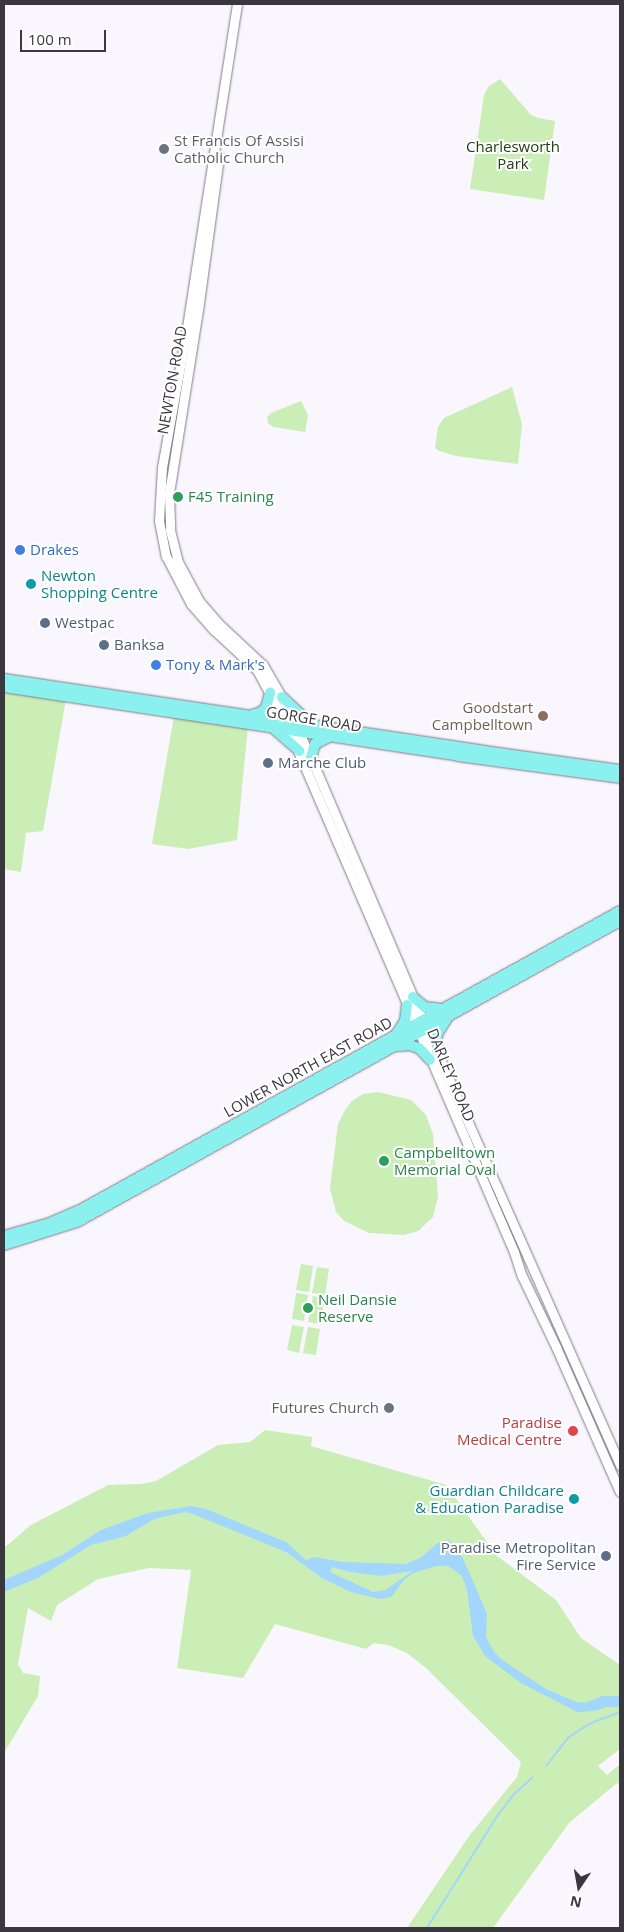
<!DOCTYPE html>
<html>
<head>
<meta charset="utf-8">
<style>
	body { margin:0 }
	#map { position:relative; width:624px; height:1932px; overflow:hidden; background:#f9f6fd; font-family:"Open Sans",sans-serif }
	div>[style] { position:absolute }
	.green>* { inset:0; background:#caeeb6 }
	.water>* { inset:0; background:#a3d6fd }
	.stream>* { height:2px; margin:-1px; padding:0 1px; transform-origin:1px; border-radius:1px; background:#a3d6fd }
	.roads { filter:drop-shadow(0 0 1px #837a89) drop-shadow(0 0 1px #837a89) }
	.secondary>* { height:9px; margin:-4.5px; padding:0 4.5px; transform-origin:4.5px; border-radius:4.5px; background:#fff }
	.primary>* { height:10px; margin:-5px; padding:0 5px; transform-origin:5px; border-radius:5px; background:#8af1ef }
	.dots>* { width:14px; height:14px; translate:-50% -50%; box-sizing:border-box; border:2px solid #fff; border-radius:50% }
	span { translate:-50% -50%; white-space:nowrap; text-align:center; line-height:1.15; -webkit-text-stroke:4px #fff; paint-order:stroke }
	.worship-label { font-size:15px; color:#5b616d }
	.left { translate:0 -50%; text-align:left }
	.right { translate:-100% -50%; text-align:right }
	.park-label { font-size:15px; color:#233c12 }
	.street-label { font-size:15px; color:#3b373e }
	.leisure-label { font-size:15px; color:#27864d }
	.shop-label { font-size:15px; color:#366cbe }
	.culture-label { font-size:15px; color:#0d838f }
	.service-label { font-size:15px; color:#4e5e75 }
	.education-label { font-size:15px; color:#785e54 }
	.health-label { font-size:15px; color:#be3a42 }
	.frame { position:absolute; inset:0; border:5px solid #3b373e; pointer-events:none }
	.north { position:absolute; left:554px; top:1862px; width:50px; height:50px; -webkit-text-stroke:4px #fff; paint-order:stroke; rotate:192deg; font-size:14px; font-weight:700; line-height:20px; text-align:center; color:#3b373e }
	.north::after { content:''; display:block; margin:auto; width:18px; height:22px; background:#3b373e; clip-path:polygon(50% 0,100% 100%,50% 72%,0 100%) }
	.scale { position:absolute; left:20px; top:30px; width:86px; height:22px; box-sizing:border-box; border:2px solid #3b373e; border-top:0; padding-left:6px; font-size:15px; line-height:18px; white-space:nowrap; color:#3b373e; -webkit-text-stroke:4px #fff; paint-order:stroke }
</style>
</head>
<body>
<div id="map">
	<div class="green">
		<div style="clip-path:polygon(500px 79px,531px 115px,538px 118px,555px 121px,544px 200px,470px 189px,484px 95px,488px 87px)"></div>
		<div style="clip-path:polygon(512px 387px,522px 424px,518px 464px,456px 456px,439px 451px,435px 448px,438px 427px,444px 418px)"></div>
		<div style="clip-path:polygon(301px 401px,308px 415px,305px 432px,273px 427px,268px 423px,267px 417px,271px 413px)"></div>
		<div style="clip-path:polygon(4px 690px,66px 699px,43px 831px,26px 833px,21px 872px,4px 869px)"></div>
		<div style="clip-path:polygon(174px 716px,248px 726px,237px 840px,188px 849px,152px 844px)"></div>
		<div style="clip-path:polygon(378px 1092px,411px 1100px,426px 1115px,433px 1134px,438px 1197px,433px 1217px,418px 1231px,404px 1235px,369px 1233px,344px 1221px,336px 1212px,330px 1188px,338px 1124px,345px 1110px,352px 1101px,363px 1094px)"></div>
		<div style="clip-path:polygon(301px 1264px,313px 1266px,309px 1292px,296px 1290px)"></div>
		<div style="clip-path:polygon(317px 1267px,329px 1269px,325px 1295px,312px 1293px)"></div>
		<div style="clip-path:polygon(296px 1293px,308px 1295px,304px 1321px,292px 1319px)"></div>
		<div style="clip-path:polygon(313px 1296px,325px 1298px,320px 1324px,308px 1322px)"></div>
		<div style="clip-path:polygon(292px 1325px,304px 1327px,299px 1353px,287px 1350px)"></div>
		<div style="clip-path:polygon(308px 1327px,320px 1329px,316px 1355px,303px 1353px)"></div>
		<div style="clip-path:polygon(265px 1430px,312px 1437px,311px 1446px,446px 1485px,497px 1556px,556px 1600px,581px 1638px,620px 1665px,620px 1749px,598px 1766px,607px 1775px,620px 1764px,620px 1785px,617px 1783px,569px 1823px,493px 1928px,407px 1928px,469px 1836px,517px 1777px,521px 1762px,426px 1668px,407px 1653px,388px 1645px,374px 1643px,366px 1649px,275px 1624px,243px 1678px,177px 1668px,191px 1570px,149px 1568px,98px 1579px,57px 1605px,51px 1621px,28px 1608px,18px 1664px,23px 1673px,40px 1676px,38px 1696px,4px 1753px,4px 1548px,31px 1525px,108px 1485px,141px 1484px,156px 1481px,218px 1445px,250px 1442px)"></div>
	</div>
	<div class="water">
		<div style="clip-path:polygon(evenodd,191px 1506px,206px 1509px,286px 1542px,306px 1560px,314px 1557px,343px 1562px,406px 1564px,420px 1558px,438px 1543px,449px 1540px,457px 1547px,466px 1565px,487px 1614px,486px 1637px,494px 1652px,502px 1660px,546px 1689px,576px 1702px,585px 1703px,602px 1696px,620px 1696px,620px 1707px,606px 1707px,595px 1711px,577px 1712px,521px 1683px,486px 1657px,473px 1636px,467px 1590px,462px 1576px,448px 1566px,437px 1566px,413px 1573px,405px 1579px,391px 1597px,380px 1599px,351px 1592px,322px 1578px,286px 1552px,193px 1514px,185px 1512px,154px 1519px,126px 1536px,91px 1545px,38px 1578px,4px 1592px,4px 1580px,62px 1555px,101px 1530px,148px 1513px,191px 1506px,332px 1567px,350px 1572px,381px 1576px,412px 1571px,386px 1590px,373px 1592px,330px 1572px,332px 1567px)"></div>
	</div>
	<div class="stream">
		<div style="left:546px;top:1766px;width:37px;rotate:-52deg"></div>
		<div style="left:569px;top:1737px;width:24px;rotate:-33deg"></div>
		<div style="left:589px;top:1724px;width:33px;rotate:-21deg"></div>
		<div style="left:427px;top:1928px;width:133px;rotate:-57.9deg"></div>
		<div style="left:498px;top:1815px;width:26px;rotate:-53deg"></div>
		<div style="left:514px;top:1794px;width:25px;rotate:-42deg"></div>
	</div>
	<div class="roads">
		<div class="secondary">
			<div style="left:237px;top:4px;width:327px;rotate:98.8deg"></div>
			<div style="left:187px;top:327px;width:142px;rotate:100.1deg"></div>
			<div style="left:162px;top:467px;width:54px;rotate:93.2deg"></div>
			<div style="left:159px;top:521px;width:36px;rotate:79deg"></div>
			<div style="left:166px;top:556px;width:54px;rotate:62.5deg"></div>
			<div style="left:191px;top:604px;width:35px;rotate:49deg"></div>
			<div style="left:214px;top:630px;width:59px;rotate:42.9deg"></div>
			<div style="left:257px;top:670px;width:68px;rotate:61.9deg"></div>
			<div style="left:289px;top:730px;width:568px;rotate:66.68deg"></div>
			<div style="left:514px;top:1252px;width:25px;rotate:72deg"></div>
			<div style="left:522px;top:1276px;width:79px;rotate:64.4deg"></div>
			<div style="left:556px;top:1347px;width:158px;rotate:66.2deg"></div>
			<div style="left:219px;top:157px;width:154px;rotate:97.8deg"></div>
			<div style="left:198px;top:310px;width:186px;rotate:99deg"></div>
			<div style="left:169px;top:494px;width:36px;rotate:88deg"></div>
			<div style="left:170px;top:530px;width:33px;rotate:76deg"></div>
			<div style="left:178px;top:562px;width:44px;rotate:61.7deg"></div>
			<div style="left:199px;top:601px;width:30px;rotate:49deg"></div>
			<div style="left:219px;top:624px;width:60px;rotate:43deg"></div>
			<div style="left:263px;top:665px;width:44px;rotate:59.9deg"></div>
			<div style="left:285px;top:703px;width:61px;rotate:64.7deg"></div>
			<div style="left:311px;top:758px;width:300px;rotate:66.9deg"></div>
			<div style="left:429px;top:1034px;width:472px;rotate:66.1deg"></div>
		</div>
		<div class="primary">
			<div style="left:4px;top:679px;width:485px;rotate:8.5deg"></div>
			<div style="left:484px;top:751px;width:137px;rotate:8deg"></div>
			<div style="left:4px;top:687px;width:459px;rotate:8.6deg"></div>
			<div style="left:458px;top:756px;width:163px;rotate:7.7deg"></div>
			<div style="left:282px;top:697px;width:41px;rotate:43deg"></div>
			<div style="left:252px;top:715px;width:9px;rotate:-18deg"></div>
			<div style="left:261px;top:712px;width:6px;rotate:-39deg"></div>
			<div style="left:266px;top:708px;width:16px;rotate:-75deg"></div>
			<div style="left:273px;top:728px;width:35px;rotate:41deg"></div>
			<div style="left:311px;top:758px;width:15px;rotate:-74deg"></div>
			<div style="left:315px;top:744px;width:16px;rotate:-27deg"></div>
			<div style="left:413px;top:997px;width:16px;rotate:40deg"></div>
			<div style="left:425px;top:1007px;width:18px;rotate:6deg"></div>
			<div style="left:397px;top:1033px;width:14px;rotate:-56deg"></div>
			<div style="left:405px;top:1021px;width:16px;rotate:-83deg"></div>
			<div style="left:399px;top:1046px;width:10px;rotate:-6deg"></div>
			<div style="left:409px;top:1045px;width:10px;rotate:17deg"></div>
			<div style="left:419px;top:1048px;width:16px;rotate:47deg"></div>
			<div style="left:437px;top:1051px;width:17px;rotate:-90deg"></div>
			<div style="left:437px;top:1034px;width:17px;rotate:-57deg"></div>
			<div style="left:4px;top:1236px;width:45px;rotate:-15.6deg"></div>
			<div style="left:47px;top:1224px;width:36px;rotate:-23deg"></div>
			<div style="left:80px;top:1210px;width:617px;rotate:-28.97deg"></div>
			<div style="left:4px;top:1245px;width:77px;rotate:-17.5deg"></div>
			<div style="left:77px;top:1222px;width:621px;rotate:-29deg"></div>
		</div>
	</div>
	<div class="dots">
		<div style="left:164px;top:149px;background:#6b7280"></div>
		<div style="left:178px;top:497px;background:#2e9e5b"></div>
		<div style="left:20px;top:550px;background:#3f7fe0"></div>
		<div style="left:31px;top:584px;background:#0f9aa8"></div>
		<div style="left:45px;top:623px;background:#5c6f8a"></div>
		<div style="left:104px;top:645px;background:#5c6f8a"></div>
		<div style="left:156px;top:665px;background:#3f7fe0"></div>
		<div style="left:543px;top:716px;background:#8d6e63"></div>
		<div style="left:268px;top:763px;background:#5c6f8a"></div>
		<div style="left:384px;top:1161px;background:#2e9e5b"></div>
		<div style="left:308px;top:1308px;background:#2e9e5b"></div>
		<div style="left:389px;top:1408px;background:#6b7280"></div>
		<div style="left:573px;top:1431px;background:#e0444e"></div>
		<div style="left:574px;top:1499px;background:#0f9aa8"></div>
		<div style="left:606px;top:1556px;background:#5c6f8a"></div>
	</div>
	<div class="worship-label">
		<span class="left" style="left:174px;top:149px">St Francis Of Assisi<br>Catholic Church</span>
		<span class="right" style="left:379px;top:1408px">Futures Church</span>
	</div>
	<div class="park-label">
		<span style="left:513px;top:155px">Charlesworth<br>Park</span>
	</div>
	<div class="street-label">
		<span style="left:172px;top:380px;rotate:-80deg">NEWTON ROAD</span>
		<span style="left:314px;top:719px;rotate:9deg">GORGE ROAD</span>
		<span style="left:308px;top:1067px;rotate:-29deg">LOWER NORTH EAST ROAD</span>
		<span style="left:451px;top:1075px;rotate:67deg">DARLEY ROAD</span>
	</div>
	<div class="leisure-label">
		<span class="left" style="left:188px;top:497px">F45 Training</span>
		<span class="left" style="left:394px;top:1161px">Campbelltown<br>Memorial Oval</span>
		<span class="left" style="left:318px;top:1308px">Neil Dansie<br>Reserve</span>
	</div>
	<div class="shop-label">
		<span class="left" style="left:30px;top:550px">Drakes</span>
		<span class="left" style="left:166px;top:665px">Tony &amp; Mark's</span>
	</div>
	<div class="culture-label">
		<span class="left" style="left:41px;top:584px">Newton<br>Shopping Centre</span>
		<span class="right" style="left:564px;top:1499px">Guardian Childcare<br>&amp; Education Paradise</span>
	</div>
	<div class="service-label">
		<span class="left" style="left:55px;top:623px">Westpac</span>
		<span class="left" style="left:114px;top:645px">Banksa</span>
		<span class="left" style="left:278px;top:763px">Marche Club</span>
		<span class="right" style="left:596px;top:1556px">Paradise Metropolitan<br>Fire Service</span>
	</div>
	<div class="education-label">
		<span class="right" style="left:533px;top:716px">Goodstart<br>Campbelltown</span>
	</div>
	<div class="health-label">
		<span class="right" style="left:562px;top:1431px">Paradise<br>Medical Centre</span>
	</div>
	<div class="frame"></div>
	<div class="north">N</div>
	<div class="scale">100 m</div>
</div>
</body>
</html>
